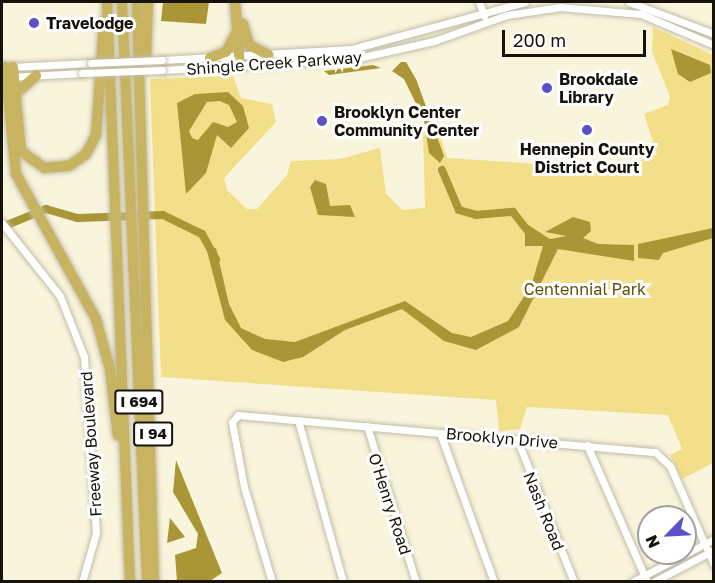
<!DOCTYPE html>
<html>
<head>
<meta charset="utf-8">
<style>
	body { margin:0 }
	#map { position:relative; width:715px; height:583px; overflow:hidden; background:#f9f4dc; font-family:"Golos Text",sans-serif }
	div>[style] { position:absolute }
	.green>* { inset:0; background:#f3df89 }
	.water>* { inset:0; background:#aa9637 }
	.river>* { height:8px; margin:-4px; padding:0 4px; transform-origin:4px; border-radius:4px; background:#aa9637 }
	.roads { filter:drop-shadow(0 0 2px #c2bda6) drop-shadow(0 0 2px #c2bda6) }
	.minor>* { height:7px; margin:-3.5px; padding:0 3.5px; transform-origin:3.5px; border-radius:3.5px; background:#fff }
	.highway>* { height:10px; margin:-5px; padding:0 5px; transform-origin:5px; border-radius:5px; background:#c8b460 }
	.bridges { filter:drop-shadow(0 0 2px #c2bda6) drop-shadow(0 0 2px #c2bda6) }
	.minor-bridge>* { height:7px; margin:-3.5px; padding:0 3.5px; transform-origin:3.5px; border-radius:3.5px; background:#fff }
	.dots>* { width:16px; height:16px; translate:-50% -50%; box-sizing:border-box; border:3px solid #fff; border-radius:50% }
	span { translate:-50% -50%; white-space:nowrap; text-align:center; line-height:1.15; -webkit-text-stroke:6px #fff; paint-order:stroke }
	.shield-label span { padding:2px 4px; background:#fff; border:2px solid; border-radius:4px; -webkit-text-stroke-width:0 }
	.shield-label { font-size:15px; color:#15130a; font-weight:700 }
	.poi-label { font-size:16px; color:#15130a; font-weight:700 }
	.left { translate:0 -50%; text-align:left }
	.street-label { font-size:16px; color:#15130a }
	.park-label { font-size:16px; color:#5f5106 }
	.frame { position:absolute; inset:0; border:3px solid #15130a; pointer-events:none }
	.north { position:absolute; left:637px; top:505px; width:60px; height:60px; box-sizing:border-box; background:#fff; border:2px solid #a1a19d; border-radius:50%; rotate:246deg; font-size:16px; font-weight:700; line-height:24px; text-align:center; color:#15130a }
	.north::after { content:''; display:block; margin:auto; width:21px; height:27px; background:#5a50c8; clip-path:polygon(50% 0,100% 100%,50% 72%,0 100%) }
	.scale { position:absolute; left:502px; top:30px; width:144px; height:27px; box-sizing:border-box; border:3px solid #15130a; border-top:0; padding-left:8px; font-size:18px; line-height:21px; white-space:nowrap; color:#15130a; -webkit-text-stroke:4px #fff; paint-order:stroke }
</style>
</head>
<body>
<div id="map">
	<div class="green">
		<div style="clip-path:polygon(653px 27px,713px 55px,713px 463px,682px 479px,670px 455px,682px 449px,668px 415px,527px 407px,520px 429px,499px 431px,496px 400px,161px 377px,150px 79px,233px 76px,241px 98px,272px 104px,276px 122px,224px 178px,227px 190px,247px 209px,257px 209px,287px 175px,291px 161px,340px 159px,380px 148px,386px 194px,403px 210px,425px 208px,423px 129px,437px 126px,447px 158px,616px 169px,657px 154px,644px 114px,668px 105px,670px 96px,652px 52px)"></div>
	</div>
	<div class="water">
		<div style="clip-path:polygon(163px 2px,209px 2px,206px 24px,161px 21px)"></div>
		<div style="clip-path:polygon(671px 49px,710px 65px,711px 73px,690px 82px,678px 74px)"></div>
		<div style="clip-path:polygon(401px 62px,406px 62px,416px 79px,444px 156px,440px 163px,429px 153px,424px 120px,404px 79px,392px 71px)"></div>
		<div style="clip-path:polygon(373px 65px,381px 68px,329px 75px,324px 71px)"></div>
		<div style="clip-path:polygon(evenodd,228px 92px,243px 106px,249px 128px,231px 148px,217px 135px,206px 173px,186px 194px,177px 103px,195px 94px,228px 92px,220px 101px,229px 105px,237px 122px,228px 127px,213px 122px,198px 140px,192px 138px,189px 131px,207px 102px,220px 101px)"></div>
		<div style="clip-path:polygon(315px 180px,326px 184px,330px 206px,350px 205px,355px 217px,318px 215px,310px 187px)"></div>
		<div style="clip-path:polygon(573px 217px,590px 222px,591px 231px,583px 238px,598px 244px,634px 245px,634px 261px,558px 249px,519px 327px,476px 350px,444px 341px,402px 309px,345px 330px,303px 357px,283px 362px,252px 350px,225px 320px,207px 251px,216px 248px,229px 304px,241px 328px,265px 339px,295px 342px,405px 301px,452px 333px,471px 337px,508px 321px,531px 286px,543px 246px,525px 246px,525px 223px,550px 239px,567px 236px,545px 232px)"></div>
		<div style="clip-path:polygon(713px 228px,713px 238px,663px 253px,659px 260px,638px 258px,638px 244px)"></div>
		<div style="clip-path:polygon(176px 460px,222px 573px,210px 581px,177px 581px,175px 555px,196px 548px,198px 534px,173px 492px)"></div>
		<div style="clip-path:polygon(170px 518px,185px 537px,167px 543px)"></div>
	</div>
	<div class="river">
		<div style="left:442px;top:170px;width:43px;rotate:67deg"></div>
		<div style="left:459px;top:210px;width:18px;rotate:16deg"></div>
		<div style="left:476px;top:215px;width:37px;rotate:-5deg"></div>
		<div style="left:513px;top:212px;width:29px;rotate:52deg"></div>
		<div style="left:2px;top:227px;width:48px;rotate:-22.2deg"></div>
		<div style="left:46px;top:209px;width:33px;rotate:16deg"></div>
		<div style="left:78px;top:218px;width:85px;rotate:-2deg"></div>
		<div style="left:163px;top:215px;width:43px;rotate:26deg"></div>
		<div style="left:202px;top:234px;width:29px;rotate:61deg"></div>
	</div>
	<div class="roads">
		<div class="minor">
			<div style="left:479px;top:2px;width:15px;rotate:70deg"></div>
			<div style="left:629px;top:2px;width:91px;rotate:20.6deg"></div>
			<div style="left:162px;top:60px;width:190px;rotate:-3.3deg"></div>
			<div style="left:352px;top:49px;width:179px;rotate:-15.2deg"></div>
			<div style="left:10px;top:67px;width:81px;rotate:-2.8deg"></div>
			<div style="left:162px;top:70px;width:192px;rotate:-3.3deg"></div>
			<div style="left:354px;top:59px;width:82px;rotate:-12.7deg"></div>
			<div style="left:434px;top:41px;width:77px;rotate:-19.6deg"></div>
			<div style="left:507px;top:15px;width:54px;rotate:-8.6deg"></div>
			<div style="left:560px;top:7px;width:81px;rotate:4.9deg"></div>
			<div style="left:641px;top:14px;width:79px;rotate:23deg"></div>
			<div style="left:10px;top:77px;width:72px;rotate:-3.2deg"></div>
			<div style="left:2px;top:223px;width:93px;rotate:51.5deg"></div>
			<div style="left:60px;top:296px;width:66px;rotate:68.5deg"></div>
			<div style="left:84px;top:357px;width:176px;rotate:86.1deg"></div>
			<div style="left:96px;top:533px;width:51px;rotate:105.9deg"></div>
			<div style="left:298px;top:420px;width:168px;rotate:74.5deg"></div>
			<div style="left:367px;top:426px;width:164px;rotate:72.6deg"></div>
			<div style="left:440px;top:433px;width:158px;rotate:70.1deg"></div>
			<div style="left:517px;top:439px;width:154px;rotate:68.3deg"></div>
			<div style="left:587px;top:445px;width:150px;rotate:66.3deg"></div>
			<div style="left:272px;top:582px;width:99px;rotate:-106.4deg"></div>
			<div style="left:244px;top:487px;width:66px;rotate:-100.5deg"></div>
			<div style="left:232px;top:422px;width:9px;rotate:-49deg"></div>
			<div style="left:238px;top:415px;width:419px;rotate:5.1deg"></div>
			<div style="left:655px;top:452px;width:21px;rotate:43deg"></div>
			<div style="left:670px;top:466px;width:108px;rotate:66deg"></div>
			<div style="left:632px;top:582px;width:93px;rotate:-27.7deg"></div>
			<div style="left:653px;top:582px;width:69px;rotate:-27.7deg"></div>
		</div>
		<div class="highway">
			<div style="left:107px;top:2px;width:580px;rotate:87.73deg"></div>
			<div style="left:122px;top:2px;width:581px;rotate:87.53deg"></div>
			<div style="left:137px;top:2px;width:580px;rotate:88.32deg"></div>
			<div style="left:235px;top:2px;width:65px;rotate:85.6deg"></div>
			<div style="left:243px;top:24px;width:22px;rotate:74deg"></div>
			<div style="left:249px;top:45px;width:22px;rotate:27deg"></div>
			<div style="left:146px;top:57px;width:55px;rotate:-87.9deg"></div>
			<div style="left:210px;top:58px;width:17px;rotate:-21deg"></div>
			<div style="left:226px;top:52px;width:19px;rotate:-62deg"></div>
			<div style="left:5px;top:67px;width:108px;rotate:84.1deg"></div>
			<div style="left:16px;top:174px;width:166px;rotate:61.1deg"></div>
			<div style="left:96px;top:319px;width:52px;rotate:74.4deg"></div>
			<div style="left:110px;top:369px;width:67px;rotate:83.2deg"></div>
			<div style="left:13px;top:67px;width:84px;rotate:84.6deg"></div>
			<div style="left:21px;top:151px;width:29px;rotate:36deg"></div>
			<div style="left:44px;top:168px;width:25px;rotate:-5deg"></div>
			<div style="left:69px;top:166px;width:21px;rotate:-35deg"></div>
			<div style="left:86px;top:154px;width:21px;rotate:-62deg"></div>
			<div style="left:96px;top:135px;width:114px;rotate:-86deg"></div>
			<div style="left:15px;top:94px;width:28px;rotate:-41deg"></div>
		</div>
	</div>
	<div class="bridges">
		<div class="minor-bridge">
			<div style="left:91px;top:63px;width:71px;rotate:-2.4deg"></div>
			<div style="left:82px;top:73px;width:80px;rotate:-2.1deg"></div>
		</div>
	</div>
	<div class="dots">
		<div style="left:34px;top:23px;background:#5a50c8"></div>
		<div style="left:547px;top:88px;background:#5a50c8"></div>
		<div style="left:322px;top:121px;background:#5a50c8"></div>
		<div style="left:587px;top:130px;background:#5a50c8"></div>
	</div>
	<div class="shield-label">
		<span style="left:139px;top:402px">I 694</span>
		<span style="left:153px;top:434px">I 94</span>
	</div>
	<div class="poi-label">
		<span class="left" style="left:46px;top:23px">Travelodge</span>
		<span class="left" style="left:559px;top:88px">Brookdale<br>Library</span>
		<span class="left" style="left:334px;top:121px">Brooklyn Center<br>Community Center</span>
		<span style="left:587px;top:158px">Hennepin County<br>District Court</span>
	</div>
	<div class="street-label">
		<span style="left:274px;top:63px;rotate:-4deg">Shingle Creek Parkway</span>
		<span style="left:502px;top:438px;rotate:5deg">Brooklyn Drive</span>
		<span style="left:91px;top:444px;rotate:-94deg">Freeway Boulevard</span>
		<span style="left:390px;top:504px;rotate:72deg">O'Henry Road</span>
		<span style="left:544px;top:511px;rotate:68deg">Nash Road</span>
	</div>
	<div class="park-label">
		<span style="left:585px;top:289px">Centennial Park</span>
	</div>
	<div class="frame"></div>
	<div class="north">N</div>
	<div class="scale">200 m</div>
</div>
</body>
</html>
